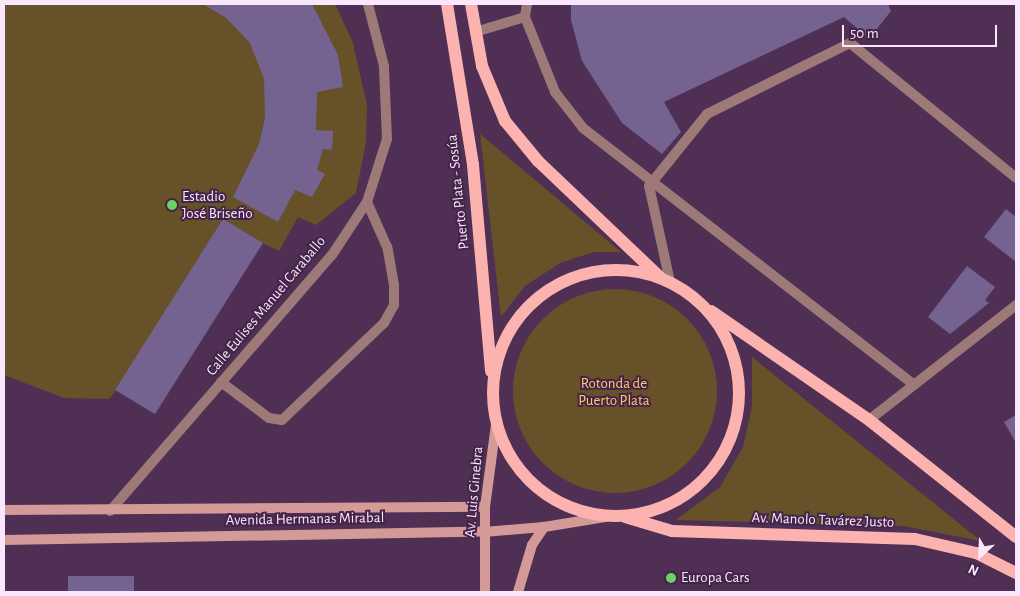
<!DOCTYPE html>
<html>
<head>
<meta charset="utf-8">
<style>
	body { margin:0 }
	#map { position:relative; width:1020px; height:596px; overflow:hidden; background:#4f2f54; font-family:"Alegreya Sans",sans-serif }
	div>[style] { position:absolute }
	.green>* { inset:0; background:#665128 }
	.round { border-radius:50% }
	.building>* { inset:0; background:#746290 }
	.lane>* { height:10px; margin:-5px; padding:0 5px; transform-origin:5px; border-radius:5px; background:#9d7977 }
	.secondary>* { height:10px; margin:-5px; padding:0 5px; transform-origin:5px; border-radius:5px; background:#d39a97 }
	.primary>* { height:12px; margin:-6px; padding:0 6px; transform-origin:6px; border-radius:6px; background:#fcb3af }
	.primary>.ring { margin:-6px; padding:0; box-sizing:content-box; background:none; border:12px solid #fcb3af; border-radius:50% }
	.dots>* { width:14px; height:14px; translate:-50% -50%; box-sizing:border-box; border:2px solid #442549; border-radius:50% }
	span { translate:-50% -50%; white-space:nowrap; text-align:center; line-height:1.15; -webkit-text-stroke:4px #442549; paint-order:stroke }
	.street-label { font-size:15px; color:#fae6fd }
	.poi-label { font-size:15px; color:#fae6fd }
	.left { translate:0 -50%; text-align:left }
	.park-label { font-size:15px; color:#fecb66 }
	.frame { position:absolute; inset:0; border:5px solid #fae6fd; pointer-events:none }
	.north { position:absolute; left:955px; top:531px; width:50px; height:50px; -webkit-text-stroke:4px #442549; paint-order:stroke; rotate:205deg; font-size:14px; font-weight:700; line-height:20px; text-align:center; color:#fae6fd }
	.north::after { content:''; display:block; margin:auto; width:18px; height:22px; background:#fae6fd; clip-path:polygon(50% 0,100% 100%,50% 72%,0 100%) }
	.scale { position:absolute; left:842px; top:25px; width:155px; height:22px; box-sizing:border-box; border:2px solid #fae6fd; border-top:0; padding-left:6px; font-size:15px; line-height:18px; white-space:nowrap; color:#fae6fd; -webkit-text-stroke:4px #442549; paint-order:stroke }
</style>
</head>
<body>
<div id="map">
	<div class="green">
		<div style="clip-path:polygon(4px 4px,335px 4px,353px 43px,367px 105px,366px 142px,356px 193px,316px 225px,298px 217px,279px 251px,262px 243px,155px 414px,116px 390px,109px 399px,64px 398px,4px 375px)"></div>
		<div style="clip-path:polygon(480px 134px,621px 252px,594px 252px,560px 263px,525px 286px,501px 317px)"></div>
		<div class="round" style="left:513px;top:289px;width:204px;height:204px"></div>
		<div style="clip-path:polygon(752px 357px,981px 541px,903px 526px,676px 520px,720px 487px,743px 447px,752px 406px)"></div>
	</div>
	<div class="building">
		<div style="clip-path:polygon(203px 4px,312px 4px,338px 55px,343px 87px,317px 92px,316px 130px,333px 131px,332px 150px,323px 149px,317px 170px,325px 174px,312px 197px,295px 190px,278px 222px,233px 197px,259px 144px,265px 118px,264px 79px,250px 43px,226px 18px)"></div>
		<div style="clip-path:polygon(571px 4px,888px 4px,891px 11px,869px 39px,844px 17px,664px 102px,681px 132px,662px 154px,622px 123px,582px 61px,571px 20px)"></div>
		<div style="clip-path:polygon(1006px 209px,1016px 217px,1016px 262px,984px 237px)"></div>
		<div style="clip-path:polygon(223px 219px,263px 243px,155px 414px,115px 390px)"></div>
		<div style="clip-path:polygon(967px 266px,995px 287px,985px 300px,989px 303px,950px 334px,928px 317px)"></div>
		<div style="clip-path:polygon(1016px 415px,1016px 443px,1004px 422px)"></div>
		<div style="clip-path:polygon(68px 576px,134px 576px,134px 592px,68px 592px)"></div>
	</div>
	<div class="lane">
		<div style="left:527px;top:4px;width:13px;rotate:99deg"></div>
		<div style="left:525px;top:17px;width:81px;rotate:68.2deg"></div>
		<div style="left:555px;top:92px;width:46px;rotate:52.1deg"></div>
		<div style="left:583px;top:128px;width:419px;rotate:37.8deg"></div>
		<div style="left:475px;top:32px;width:52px;rotate:-16.7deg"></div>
		<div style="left:670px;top:282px;width:98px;rotate:-102.3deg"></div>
		<div style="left:649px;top:186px;width:92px;rotate:-51.1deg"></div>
		<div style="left:707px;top:114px;width:160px;rotate:-26.4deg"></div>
		<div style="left:850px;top:43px;width:214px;rotate:39.1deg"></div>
		<div style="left:221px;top:382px;width:60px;rotate:36.9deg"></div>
		<div style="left:269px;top:418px;width:13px;rotate:9deg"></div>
		<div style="left:282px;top:420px;width:141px;rotate:-43.6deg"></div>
		<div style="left:384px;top:323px;width:21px;rotate:-61deg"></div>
		<div style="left:394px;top:305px;width:20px;rotate:-90deg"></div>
		<div style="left:394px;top:285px;width:39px;rotate:-100deg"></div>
		<div style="left:387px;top:247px;width:49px;rotate:-114deg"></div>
		<div style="left:869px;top:420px;width:187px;rotate:-38deg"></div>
		<div style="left:110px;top:511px;width:339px;rotate:-49.1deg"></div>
		<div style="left:332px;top:255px;width:64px;rotate:-56.6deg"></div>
		<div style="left:367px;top:202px;width:66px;rotate:-72.4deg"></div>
		<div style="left:387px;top:139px;width:73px;rotate:-92.4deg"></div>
		<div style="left:384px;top:66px;width:64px;rotate:-104.5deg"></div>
	</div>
	<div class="secondary">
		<div style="left:4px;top:510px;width:481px;rotate:-0.4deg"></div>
		<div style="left:4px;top:540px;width:480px;rotate:-1deg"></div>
		<div style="left:484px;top:532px;width:60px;rotate:-4.8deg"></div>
		<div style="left:544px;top:527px;width:62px;rotate:-9.3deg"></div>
		<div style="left:485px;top:592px;width:85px;rotate:-90deg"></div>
		<div style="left:485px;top:507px;width:83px;rotate:-82.4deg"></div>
		<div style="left:518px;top:592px;width:49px;rotate:-73.4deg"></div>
		<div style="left:532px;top:545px;width:22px;rotate:-56deg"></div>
	</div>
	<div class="primary">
		<div style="left:447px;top:4px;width:163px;rotate:80.8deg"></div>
		<div style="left:473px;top:165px;width:207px;rotate:85deg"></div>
		<div style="left:471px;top:4px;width:63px;rotate:79.9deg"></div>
		<div style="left:482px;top:66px;width:60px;rotate:67.3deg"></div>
		<div style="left:505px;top:121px;width:52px;rotate:50.5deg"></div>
		<div style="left:538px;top:161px;width:168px;rotate:43.6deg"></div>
		<div class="ring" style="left:493px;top:270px;width:234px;height:234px"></div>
		<div style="left:711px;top:311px;width:192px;rotate:34.6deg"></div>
		<div style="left:869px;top:420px;width:188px;rotate:38.5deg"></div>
		<div style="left:625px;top:517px;width:49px;rotate:16.6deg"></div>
		<div style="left:672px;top:531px;width:243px;rotate:1.9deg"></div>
		<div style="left:915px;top:539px;width:63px;rotate:12.9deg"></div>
		<div style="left:976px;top:553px;width:45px;rotate:26.6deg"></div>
	</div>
	<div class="dots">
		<div style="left:172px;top:205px;background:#6bd363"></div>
		<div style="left:671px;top:578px;background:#6bd363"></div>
	</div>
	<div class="street-label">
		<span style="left:458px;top:192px;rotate:-96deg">Puerto Plata - Sosúa</span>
		<span style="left:266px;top:306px;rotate:-50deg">Calle Eulises Manuel Caraballo</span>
		<span style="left:474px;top:492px;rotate:-85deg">Av. Luis Ginebra</span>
		<span style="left:305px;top:519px;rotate:-1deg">Avenida Hermanas Mirabal</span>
		<span style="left:823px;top:520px;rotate:2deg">Av. Manolo Tavárez Justo</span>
	</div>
	<div class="poi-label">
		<span class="left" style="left:182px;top:205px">Estadio<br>José Briseño</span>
		<span class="left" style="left:681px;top:578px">Europa Cars</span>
	</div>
	<div class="park-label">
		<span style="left:614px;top:392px">Rotonda de<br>Puerto Plata</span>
	</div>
	<div class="frame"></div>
	<div class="north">N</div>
	<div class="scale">50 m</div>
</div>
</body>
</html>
